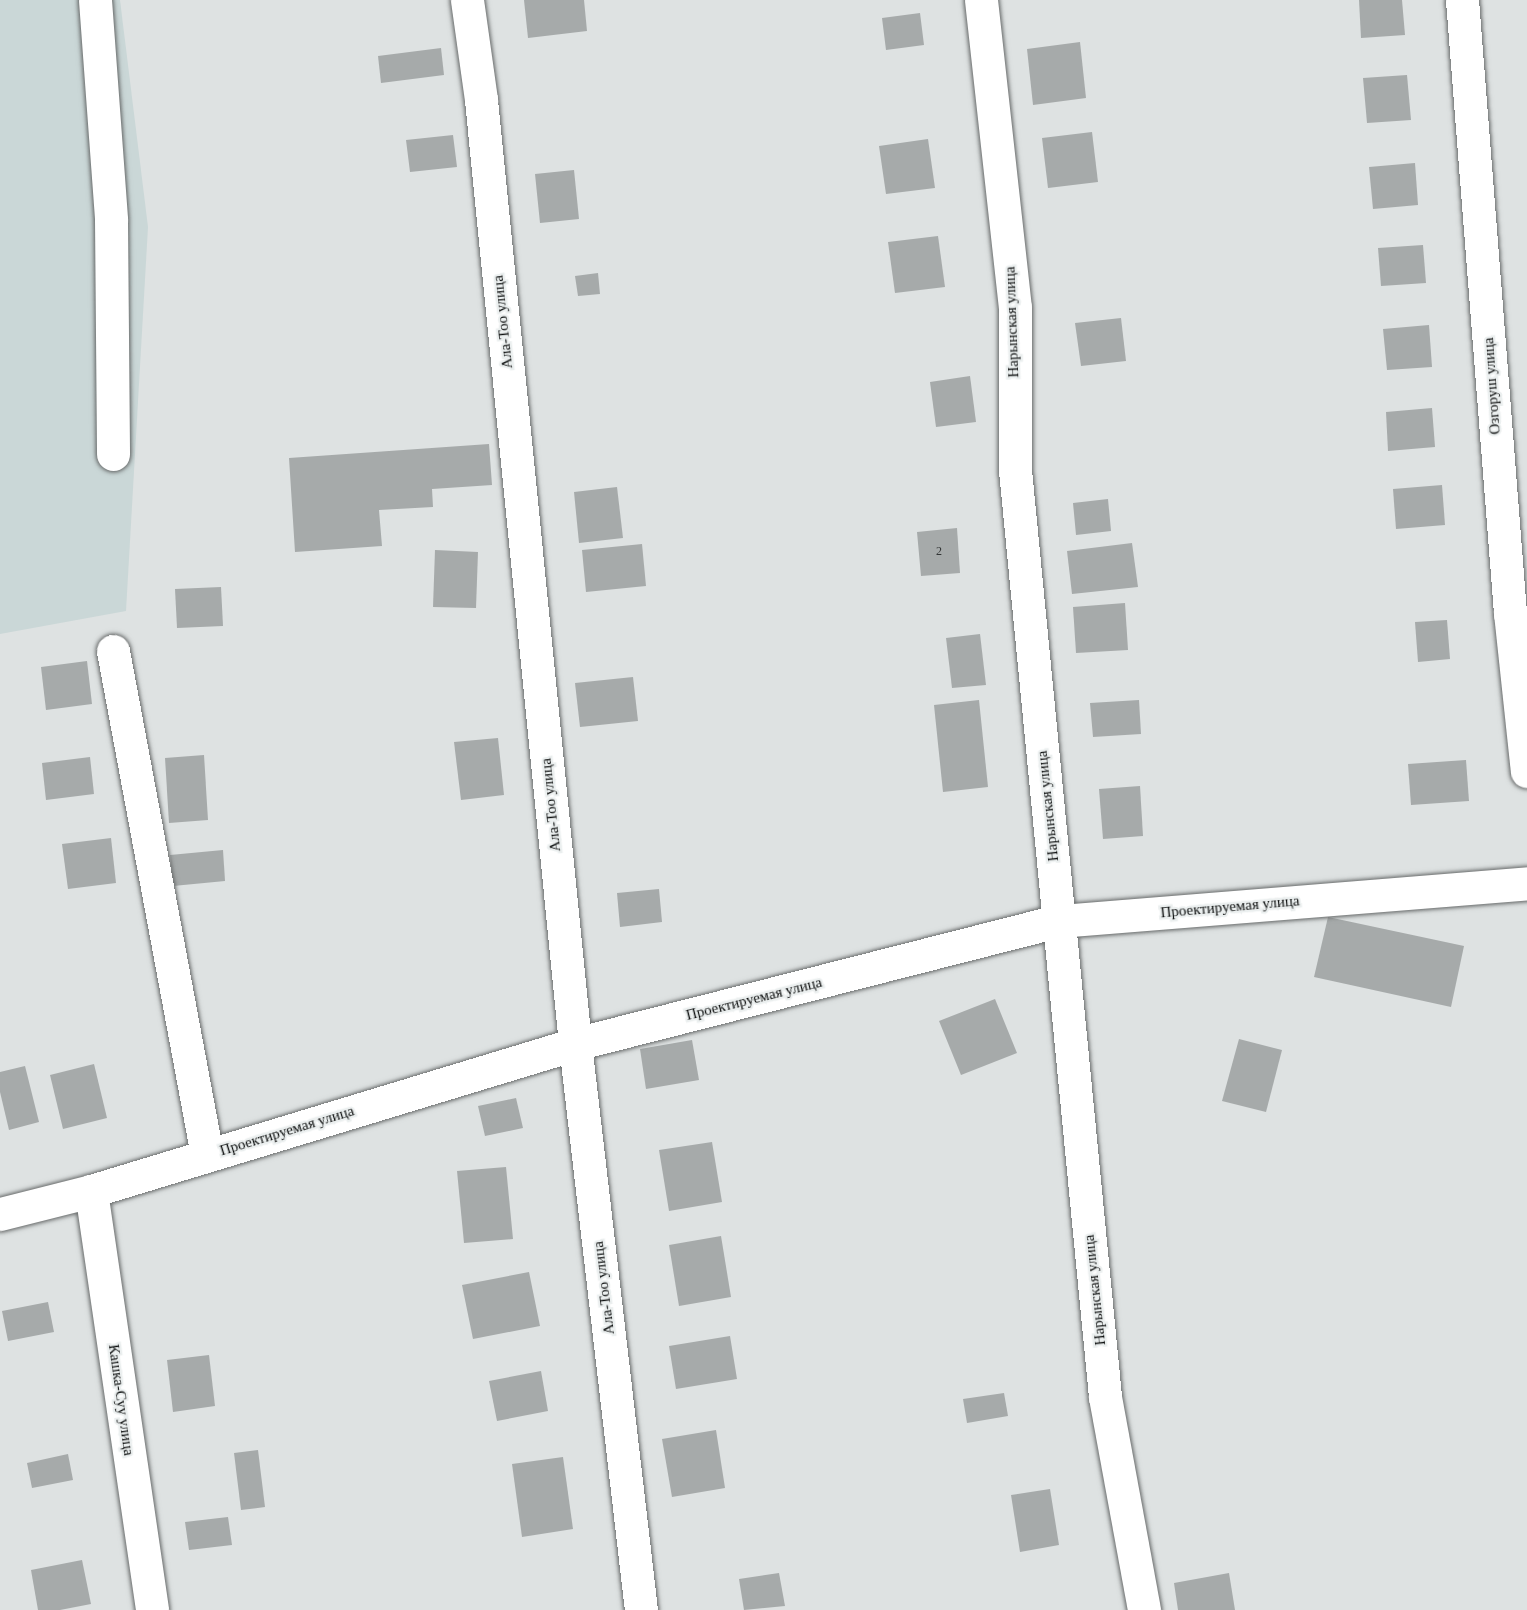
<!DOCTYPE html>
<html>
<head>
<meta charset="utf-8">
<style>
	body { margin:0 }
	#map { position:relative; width:1527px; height:1610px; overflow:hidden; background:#dee2e2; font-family:"Times New Roman",serif }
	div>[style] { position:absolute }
	.built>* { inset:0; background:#cad7d7 }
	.building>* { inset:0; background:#a6aaaa }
	.roads { filter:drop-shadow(0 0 2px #686b6b) drop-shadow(0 0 2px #686b6b) }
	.minor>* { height:33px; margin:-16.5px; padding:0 16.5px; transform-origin:16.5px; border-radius:16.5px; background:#fff }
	span { translate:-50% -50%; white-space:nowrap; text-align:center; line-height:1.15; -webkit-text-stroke:4.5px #ebefef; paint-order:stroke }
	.number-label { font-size:12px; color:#323535 }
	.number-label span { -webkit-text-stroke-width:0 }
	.street-label { font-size:15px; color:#0c0e0e }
</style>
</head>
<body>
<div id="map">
	<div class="built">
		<div style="clip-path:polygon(0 0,120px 0,148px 227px,126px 611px,0 634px)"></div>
	</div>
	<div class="building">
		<div style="clip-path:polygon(524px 0,584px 0,587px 31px,528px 38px)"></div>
		<div style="clip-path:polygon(1359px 0,1402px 0,1405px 35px,1361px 38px)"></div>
		<div style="clip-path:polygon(920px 13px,924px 45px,886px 50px,882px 18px)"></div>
		<div style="clip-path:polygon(1080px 42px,1086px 98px,1033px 105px,1027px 49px)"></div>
		<div style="clip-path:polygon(441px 48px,444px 75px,381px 83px,378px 56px)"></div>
		<div style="clip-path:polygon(1407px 75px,1411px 120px,1367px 123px,1363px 78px)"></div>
		<div style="clip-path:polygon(1092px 132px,1098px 182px,1048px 188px,1042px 138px)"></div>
		<div style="clip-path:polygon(453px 135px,457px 167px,410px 172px,406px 140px)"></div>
		<div style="clip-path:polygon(928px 139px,935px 188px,886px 194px,879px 146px)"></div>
		<div style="clip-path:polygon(1415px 163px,1418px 205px,1373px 209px,1369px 167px)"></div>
		<div style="clip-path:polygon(574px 170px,579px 219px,540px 223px,535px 174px)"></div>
		<div style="clip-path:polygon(938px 236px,945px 287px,895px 293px,888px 242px)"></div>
		<div style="clip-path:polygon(1423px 245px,1426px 283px,1381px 286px,1378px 248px)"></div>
		<div style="clip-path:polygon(598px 273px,600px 294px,578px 296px,575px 276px)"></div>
		<div style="clip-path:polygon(1121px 318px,1126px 361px,1081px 366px,1075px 323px)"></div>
		<div style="clip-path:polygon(1429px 325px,1432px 367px,1387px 370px,1383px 329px)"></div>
		<div style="clip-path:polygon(970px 376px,976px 422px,936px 427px,930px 382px)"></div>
		<div style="clip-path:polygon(1432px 408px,1435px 447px,1388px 451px,1386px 412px)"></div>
		<div style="clip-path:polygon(489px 444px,492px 485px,432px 489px,433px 507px,379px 510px,382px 546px,295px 552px,289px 458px)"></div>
		<div style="clip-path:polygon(1442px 485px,1445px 525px,1396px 529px,1393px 489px)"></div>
		<div style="clip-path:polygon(617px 487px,623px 538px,579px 543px,574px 492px)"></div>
		<div style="clip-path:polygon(1108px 499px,1111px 531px,1076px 535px,1073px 503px)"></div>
		<div style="clip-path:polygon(957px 528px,960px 573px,921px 576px,917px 532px)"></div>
		<div style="clip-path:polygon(1132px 543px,1138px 587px,1072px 594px,1067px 551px)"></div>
		<div style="clip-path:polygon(642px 544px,646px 586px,586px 592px,582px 550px)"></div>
		<div style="clip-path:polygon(435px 550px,478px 552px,476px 608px,433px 607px)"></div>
		<div style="clip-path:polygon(221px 587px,223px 626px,177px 628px,175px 589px)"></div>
		<div style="clip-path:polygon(1125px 603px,1128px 650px,1076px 653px,1073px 607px)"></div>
		<div style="clip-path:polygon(1447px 620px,1450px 659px,1418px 662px,1415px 622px)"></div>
		<div style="clip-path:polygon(980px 634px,986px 685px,952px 688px,946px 638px)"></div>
		<div style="clip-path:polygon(87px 661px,92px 704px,46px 710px,41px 667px)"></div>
		<div style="clip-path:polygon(633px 677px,638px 721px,580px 727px,575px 683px)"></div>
		<div style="clip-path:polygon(979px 700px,988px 787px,943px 792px,934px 705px)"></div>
		<div style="clip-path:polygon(1139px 700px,1141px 734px,1093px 737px,1090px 703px)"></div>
		<div style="clip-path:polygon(498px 738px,504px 795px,461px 800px,454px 742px)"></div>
		<div style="clip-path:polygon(204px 755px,208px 820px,169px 823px,165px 758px)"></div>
		<div style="clip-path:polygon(90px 757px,94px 794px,46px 800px,42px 763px)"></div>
		<div style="clip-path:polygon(1466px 760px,1469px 801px,1411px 805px,1408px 764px)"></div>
		<div style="clip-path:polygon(1140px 786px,1143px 836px,1103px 839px,1099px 789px)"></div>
		<div style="clip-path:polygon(111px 838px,116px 883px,68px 889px,62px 844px)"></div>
		<div style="clip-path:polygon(223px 850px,225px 881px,173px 886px,170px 855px)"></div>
		<div style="clip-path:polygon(659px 889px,662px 922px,620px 927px,617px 893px)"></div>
		<div style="clip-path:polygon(1328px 917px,1464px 946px,1451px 1007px,1314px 977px)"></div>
		<div style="clip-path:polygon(995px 999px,1017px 1053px,961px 1075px,939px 1021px)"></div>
		<div style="clip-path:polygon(1239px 1039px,1282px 1050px,1266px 1112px,1222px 1101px)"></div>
		<div style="clip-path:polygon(692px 1040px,699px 1080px,646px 1089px,640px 1049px)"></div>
		<div style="clip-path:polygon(94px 1064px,107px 1118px,63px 1129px,50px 1075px)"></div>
		<div style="clip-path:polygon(25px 1066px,39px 1122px,9px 1130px,0 1092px,0 1072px)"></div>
		<div style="clip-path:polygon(516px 1098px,523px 1128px,485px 1136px,478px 1106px)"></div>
		<div style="clip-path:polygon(712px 1142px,722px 1202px,669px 1211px,659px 1150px)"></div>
		<div style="clip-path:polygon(506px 1167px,513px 1239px,464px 1243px,457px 1171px)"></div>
		<div style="clip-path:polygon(721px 1236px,731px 1297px,679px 1306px,669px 1245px)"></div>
		<div style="clip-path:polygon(529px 1272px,540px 1326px,473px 1339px,462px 1285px)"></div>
		<div style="clip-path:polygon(48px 1302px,54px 1332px,8px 1341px,2px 1311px)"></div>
		<div style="clip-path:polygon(730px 1336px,737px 1379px,676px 1389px,669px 1346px)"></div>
		<div style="clip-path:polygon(209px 1355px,215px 1406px,173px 1412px,167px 1360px)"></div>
		<div style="clip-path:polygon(541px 1371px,548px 1411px,497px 1421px,489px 1381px)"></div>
		<div style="clip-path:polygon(1004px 1393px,1008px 1416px,967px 1423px,963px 1399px)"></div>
		<div style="clip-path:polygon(716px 1430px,725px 1488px,672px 1497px,662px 1439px)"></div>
		<div style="clip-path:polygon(258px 1450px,265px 1507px,241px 1510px,234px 1453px)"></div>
		<div style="clip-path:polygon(68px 1454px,73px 1480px,32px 1488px,27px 1463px)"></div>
		<div style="clip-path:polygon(563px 1457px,573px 1529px,522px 1537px,512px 1464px)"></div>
		<div style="clip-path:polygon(1050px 1489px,1059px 1545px,1020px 1552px,1011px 1495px)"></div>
		<div style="clip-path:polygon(228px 1517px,232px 1545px,189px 1550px,185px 1522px)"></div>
		<div style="clip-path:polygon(82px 1560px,91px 1604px,60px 1610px,38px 1610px,31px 1570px)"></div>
		<div style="clip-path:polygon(779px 1573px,785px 1606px,744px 1610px,739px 1579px)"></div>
		<div style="clip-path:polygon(1229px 1573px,1235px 1610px,1178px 1610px,1174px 1583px)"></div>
	</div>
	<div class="roads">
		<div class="minor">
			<div style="left:95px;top:0;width:221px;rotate:85.8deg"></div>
			<div style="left:111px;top:220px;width:234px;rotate:89.5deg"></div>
			<div style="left:467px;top:0;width:101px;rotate:82deg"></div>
			<div style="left:481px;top:100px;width:949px;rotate:84.31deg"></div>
			<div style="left:575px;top:1044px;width:570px;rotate:83.35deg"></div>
			<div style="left:981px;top:0;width:309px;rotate:83.7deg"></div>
			<div style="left:1015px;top:307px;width:163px;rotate:90deg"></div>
			<div style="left:1015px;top:470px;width:931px;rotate:84.45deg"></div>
			<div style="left:1105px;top:1397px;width:217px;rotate:79.6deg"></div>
			<div style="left:1462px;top:0;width:615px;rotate:85.52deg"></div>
			<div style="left:1510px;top:613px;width:159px;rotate:83.9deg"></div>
			<div style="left:113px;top:651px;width:513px;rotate:79.44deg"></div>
			<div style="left:91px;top:1191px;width:423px;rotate:81.7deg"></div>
			<div style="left:0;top:1214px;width:94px;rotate:-14.2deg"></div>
			<div style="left:91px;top:1191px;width:506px;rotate:-16.89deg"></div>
			<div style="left:575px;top:1044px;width:499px;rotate:-14.3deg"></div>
			<div style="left:1059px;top:921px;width:470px;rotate:-4.6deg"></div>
		</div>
	</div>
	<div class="number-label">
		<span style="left:939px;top:552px">2</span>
	</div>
	<div class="street-label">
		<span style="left:503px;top:322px;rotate:-96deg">Ала-Тоо улица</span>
		<span style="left:1012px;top:322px;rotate:-92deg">Нарынская улица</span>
		<span style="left:1492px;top:386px;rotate:-94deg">Озгоруш улица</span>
		<span style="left:551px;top:805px;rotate:-96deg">Ала-Тоо улица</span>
		<span style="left:1048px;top:806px;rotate:-96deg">Нарынская улица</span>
		<span style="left:1230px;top:907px;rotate:-5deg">Проектируемая улица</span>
		<span style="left:754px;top:999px;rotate:-14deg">Проектируемая улица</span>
		<span style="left:287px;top:1131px;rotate:-17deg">Проектируемая улица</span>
		<span style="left:604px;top:1288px;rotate:-97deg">Ала-Тоо улица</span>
		<span style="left:1095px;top:1290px;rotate:-96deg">Нарынская улица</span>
		<span style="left:121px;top:1400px;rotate:82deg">Кашка-Суу улица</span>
	</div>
</div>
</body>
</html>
